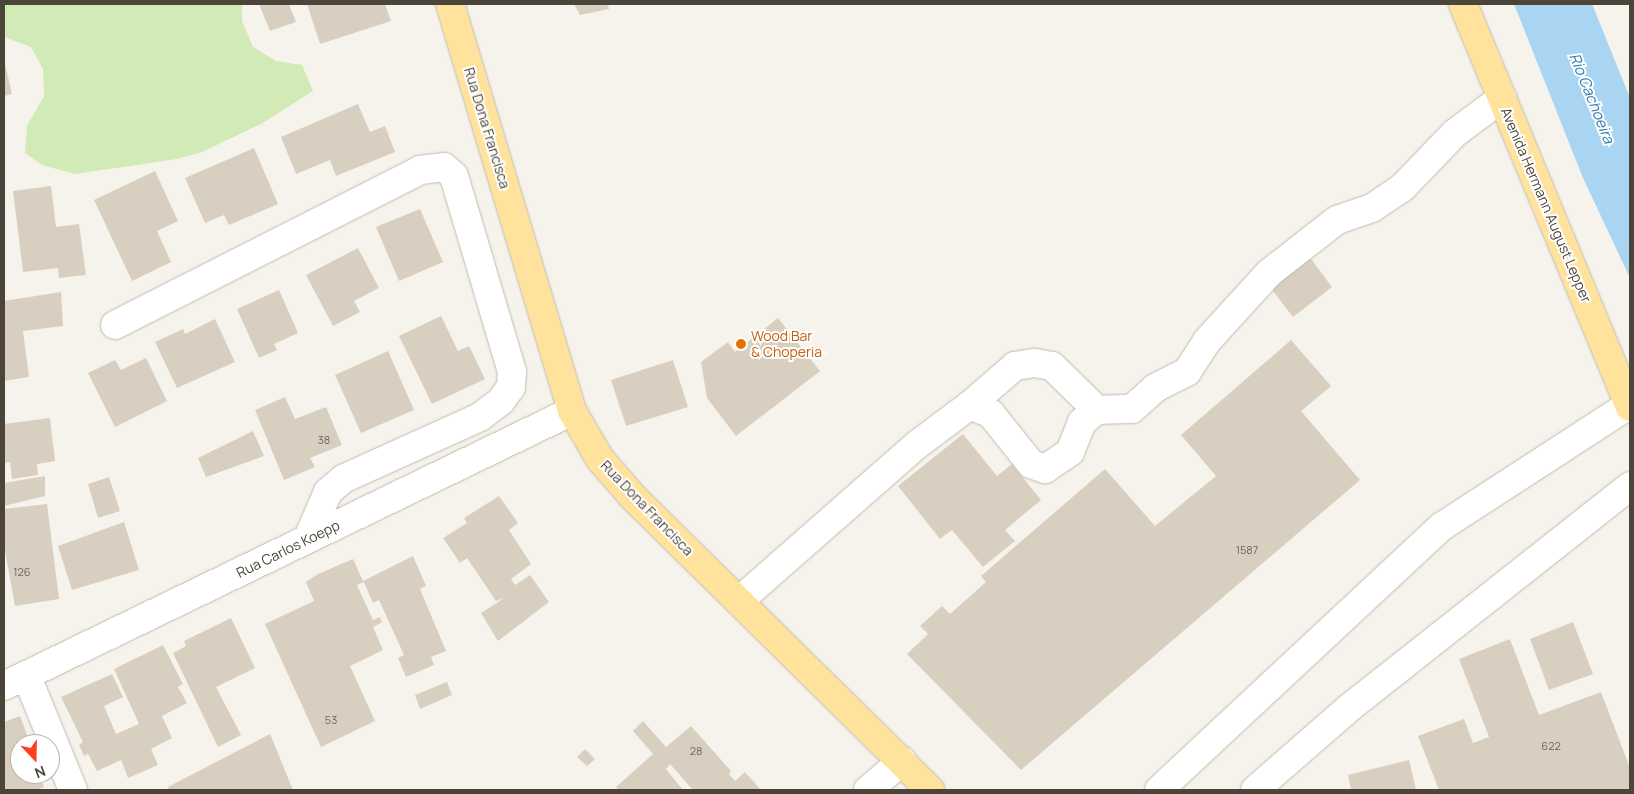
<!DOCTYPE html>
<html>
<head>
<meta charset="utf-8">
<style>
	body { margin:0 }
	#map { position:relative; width:1634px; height:794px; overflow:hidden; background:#f6f3ec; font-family:Manrope,sans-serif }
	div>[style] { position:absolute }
	.green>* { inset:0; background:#d2eab5 }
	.water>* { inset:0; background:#a9d4f2 }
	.building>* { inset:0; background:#d8cfc1 }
	.roads { filter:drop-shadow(0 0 1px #c2bbae) drop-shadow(0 0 1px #c2bbae) }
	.minor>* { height:28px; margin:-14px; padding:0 14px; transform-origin:14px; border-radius:14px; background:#fff }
	.major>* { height:28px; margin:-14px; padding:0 14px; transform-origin:14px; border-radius:14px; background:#ffe39c }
	.dots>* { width:14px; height:14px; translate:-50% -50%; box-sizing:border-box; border:2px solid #fff; border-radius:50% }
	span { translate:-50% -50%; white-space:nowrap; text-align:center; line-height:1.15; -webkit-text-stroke:4px #fff; paint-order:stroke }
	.number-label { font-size:11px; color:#6e675b }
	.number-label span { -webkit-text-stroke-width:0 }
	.street-label { font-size:14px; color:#4b4439 }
	.food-label { font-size:14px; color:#c56008 }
	.left { translate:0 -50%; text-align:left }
	.water-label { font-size:15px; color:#2e7ab2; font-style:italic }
	.frame { position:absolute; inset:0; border:5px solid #4b4439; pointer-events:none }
	.north { position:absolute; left:10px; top:734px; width:50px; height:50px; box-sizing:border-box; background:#fff; border:1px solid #b7b4b0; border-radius:50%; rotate:159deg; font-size:14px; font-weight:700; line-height:20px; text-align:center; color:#4b4439 }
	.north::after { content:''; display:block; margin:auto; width:18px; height:22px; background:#fc3f1d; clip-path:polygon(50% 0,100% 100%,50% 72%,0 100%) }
</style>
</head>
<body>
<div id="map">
	<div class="green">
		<div style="clip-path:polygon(4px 4px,242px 4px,242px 21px,253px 47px,276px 61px,302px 65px,313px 91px,261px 124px,202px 152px,177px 159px,75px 174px,42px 165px,25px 153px,27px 126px,44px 96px,43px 69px,31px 47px,4px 37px)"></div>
	</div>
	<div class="water">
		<div style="clip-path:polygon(1514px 4px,1592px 4px,1630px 98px,1630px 278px,1583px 178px)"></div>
	</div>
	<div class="building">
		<div style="clip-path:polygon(259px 4px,289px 4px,296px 22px,270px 31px)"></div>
		<div style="clip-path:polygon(307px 4px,385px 4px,391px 21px,320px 44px)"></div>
		<div style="clip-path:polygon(574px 4px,608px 4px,609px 9px,580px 15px)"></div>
		<div style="clip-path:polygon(4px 60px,12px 94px,4px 96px)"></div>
		<div style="clip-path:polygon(358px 104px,370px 132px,385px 126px,395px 152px,336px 176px,330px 160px,296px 174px,281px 137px)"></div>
		<div style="clip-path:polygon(254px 148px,278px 204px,229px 225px,224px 215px,205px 223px,185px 178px)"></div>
		<div style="clip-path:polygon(155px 171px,178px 221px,157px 231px,171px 262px,132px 281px,94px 200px)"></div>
		<div style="clip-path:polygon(51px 186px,56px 227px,79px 224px,86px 275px,59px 278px,58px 268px,23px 272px,13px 191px)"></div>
		<div style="clip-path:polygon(420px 209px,443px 262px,399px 281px,376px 227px)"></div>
		<div style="clip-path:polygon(358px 248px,379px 288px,354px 301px,360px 312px,333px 326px,306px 275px)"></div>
		<div style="clip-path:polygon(1308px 255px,1332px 287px,1293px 317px,1269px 286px)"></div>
		<div style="clip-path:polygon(279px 290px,298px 333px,274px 344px,277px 350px,259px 358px,237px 309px)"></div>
		<div style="clip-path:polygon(61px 292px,63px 326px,23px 331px,29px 377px,4px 381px,4px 301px)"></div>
		<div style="clip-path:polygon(441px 316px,458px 351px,469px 346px,485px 379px,432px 404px,399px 336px)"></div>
		<div style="clip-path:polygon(778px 318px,820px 371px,736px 436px,707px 398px,701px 362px,728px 342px,735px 352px)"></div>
		<div style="clip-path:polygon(215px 319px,235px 362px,177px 388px,155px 342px,183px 329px,185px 334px)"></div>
		<div style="clip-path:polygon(1291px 340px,1331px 386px,1301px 411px,1360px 480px,1021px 770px,907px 654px,928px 634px,920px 626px,942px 606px,950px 614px,986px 582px,981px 576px,1105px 469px,1155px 526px,1216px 476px,1181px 435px)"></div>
		<div style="clip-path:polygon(388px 351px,414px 410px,361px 433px,335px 375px)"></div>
		<div style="clip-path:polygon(146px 358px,167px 401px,115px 427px,88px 373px,115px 360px,121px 370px)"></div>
		<div style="clip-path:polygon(673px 360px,688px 407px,626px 426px,611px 380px)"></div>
		<div style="clip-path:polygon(285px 397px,295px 419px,326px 407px,342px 445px,310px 458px,315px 467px,284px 480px,255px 410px)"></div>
		<div style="clip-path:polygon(50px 418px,55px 461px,37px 464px,38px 475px,12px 479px,10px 462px,4px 463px,4px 424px)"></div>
		<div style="clip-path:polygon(253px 431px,264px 456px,206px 477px,198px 458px)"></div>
		<div style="clip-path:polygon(963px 434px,997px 476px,1012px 464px,1041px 500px,1005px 530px,1015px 541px,983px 567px,952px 530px,940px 539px,898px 486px)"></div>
		<div style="clip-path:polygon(45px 476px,45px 496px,4px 506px,4px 483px)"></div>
		<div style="clip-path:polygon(109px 477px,120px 511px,98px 518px,88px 484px)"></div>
		<div style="clip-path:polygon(499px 496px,518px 523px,509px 530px,531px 564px,511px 579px,515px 585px,530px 575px,549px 602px,498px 641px,481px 613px,504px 598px,496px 601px,467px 558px,460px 563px,443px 538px,467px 523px,464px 518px)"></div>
		<div style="clip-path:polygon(47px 504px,59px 599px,15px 606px,4px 545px,4px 509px)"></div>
		<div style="clip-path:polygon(124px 522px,139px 570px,72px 590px,58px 546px)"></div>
		<div style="clip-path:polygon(413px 556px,426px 586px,420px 589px,446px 651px,431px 657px,434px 665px,406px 677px,398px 658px,404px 655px,379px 600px,373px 603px,364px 582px,357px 585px,373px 620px,380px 617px,382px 622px,373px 627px,383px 650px,350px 666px,375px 721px,321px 747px,265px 624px,314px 601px,306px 582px,318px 574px,353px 559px,363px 581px)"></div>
		<div style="clip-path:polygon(231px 618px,255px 668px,216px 687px,241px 735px,218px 747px,173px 653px,186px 646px,184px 641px)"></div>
		<div style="clip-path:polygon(1573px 622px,1593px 674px,1549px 690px,1530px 639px)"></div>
		<div style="clip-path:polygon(1510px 639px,1539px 715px,1601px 692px,1630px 768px,1630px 790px,1439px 790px,1418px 736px,1464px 719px,1473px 743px,1489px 737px,1459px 659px)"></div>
		<div style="clip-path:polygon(163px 645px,183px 684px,178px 687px,187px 703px,162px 716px,172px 738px,151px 749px,158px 765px,128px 778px,121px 760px,97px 771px,88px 754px,84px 756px,79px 745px,83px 742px,61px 697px,112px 674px,123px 697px,104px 706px,116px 734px,139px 724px,114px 669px)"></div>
		<div style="clip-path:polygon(447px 682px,452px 695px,420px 709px,415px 695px)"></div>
		<div style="clip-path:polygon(20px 716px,29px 740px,34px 738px,36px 744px,20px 744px,20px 774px,39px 774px,44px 787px,36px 790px,4px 790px,4px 722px)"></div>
		<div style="clip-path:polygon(643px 721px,666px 747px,691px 726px,731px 771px,729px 774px,735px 781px,745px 772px,761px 790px,693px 790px,670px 764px,666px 769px,683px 790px,619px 790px,616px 787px,653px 754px,633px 731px)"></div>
		<div style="clip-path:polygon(270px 734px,293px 790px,169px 790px,168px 787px)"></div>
		<div style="clip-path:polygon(585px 749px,595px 759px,587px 766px,577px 757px)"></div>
		<div style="clip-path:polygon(1409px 760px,1416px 790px,1351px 790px,1348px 775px)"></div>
	</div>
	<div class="roads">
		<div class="minor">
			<div style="left:115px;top:325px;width:342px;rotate:-26.9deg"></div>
			<div style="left:420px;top:170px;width:24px;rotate:-7deg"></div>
			<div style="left:444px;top:167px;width:13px;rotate:42deg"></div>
			<div style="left:454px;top:176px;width:204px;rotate:73.5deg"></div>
			<div style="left:512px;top:372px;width:15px;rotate:94deg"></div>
			<div style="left:511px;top:387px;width:17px;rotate:126deg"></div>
			<div style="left:501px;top:401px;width:26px;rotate:143deg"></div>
			<div style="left:480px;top:417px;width:150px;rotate:155.7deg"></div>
			<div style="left:343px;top:479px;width:20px;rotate:139deg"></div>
			<div style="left:328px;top:492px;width:50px;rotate:113.5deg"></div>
			<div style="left:970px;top:405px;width:60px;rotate:-40.9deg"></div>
			<div style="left:1015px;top:366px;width:20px;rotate:-9deg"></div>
			<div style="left:1035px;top:363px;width:17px;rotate:10deg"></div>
			<div style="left:1052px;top:366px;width:63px;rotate:44.4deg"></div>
			<div style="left:739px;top:601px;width:238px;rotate:-41.3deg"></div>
			<div style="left:918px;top:444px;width:65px;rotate:-36.9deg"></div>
			<div style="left:970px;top:405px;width:23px;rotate:23deg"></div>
			<div style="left:991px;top:414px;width:64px;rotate:51.3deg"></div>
			<div style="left:1031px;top:464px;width:15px;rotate:20deg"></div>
			<div style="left:1045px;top:469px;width:30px;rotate:-34deg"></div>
			<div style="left:1070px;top:452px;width:32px;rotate:-68deg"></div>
			<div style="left:1082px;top:422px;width:19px;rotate:-39deg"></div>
			<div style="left:1097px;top:410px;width:35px;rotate:-2deg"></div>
			<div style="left:1132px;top:409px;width:31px;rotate:-42deg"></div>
			<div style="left:1155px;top:388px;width:36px;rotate:-27deg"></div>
			<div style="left:1187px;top:372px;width:37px;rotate:-57deg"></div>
			<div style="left:1207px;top:341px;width:92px;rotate:-47.6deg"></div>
			<div style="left:1269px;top:273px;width:86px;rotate:-37.9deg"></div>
			<div style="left:1337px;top:220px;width:37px;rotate:-19deg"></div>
			<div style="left:1372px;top:208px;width:36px;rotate:-34deg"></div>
			<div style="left:1402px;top:188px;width:76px;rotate:-46.1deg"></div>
			<div style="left:1455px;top:133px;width:59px;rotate:-36.7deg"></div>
			<div style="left:27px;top:677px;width:122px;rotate:67.8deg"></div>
			<div style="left:4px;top:686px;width:631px;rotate:-25.83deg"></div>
			<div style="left:868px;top:790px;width:45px;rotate:-40.5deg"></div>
			<div style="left:1159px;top:790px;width:386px;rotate:-43deg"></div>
			<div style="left:1441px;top:527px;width:224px;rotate:-33deg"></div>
			<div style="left:1255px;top:790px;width:125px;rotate:-41.1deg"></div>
			<div style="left:1349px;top:708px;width:358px;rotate:-38.3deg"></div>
		</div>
		<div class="major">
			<div style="left:450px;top:4px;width:425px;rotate:73.3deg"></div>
			<div style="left:572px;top:411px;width:56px;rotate:59.7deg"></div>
			<div style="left:600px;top:459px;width:49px;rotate:49.1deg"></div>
			<div style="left:632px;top:496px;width:419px;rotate:44.6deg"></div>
			<div style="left:1463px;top:4px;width:436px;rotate:67.5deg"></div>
		</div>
	</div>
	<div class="dots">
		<div style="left:741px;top:344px;background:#e8710a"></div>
	</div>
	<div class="number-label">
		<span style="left:324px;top:440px">38</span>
		<span style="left:1247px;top:550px">1587</span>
		<span style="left:22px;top:572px">126</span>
		<span style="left:331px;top:720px">53</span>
		<span style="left:1551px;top:746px">622</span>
		<span style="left:696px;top:751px">28</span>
	</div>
	<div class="street-label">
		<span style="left:487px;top:128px;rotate:73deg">Rua Dona Francisca</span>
		<span style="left:1546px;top:205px;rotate:67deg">Avenida Hermann August Lepper</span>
		<span style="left:647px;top:508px;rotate:46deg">Rua Dona Francisca</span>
		<span style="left:288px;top:549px;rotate:-26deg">Rua Carlos Koepp</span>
	</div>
	<div class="food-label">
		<span class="left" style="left:751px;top:344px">Wood Bar<br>&amp; Choperia</span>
	</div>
	<div class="water-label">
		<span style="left:1592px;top:98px;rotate:68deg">Rio Cachoeira</span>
	</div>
	<div class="frame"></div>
	<div class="north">N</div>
</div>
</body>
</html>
